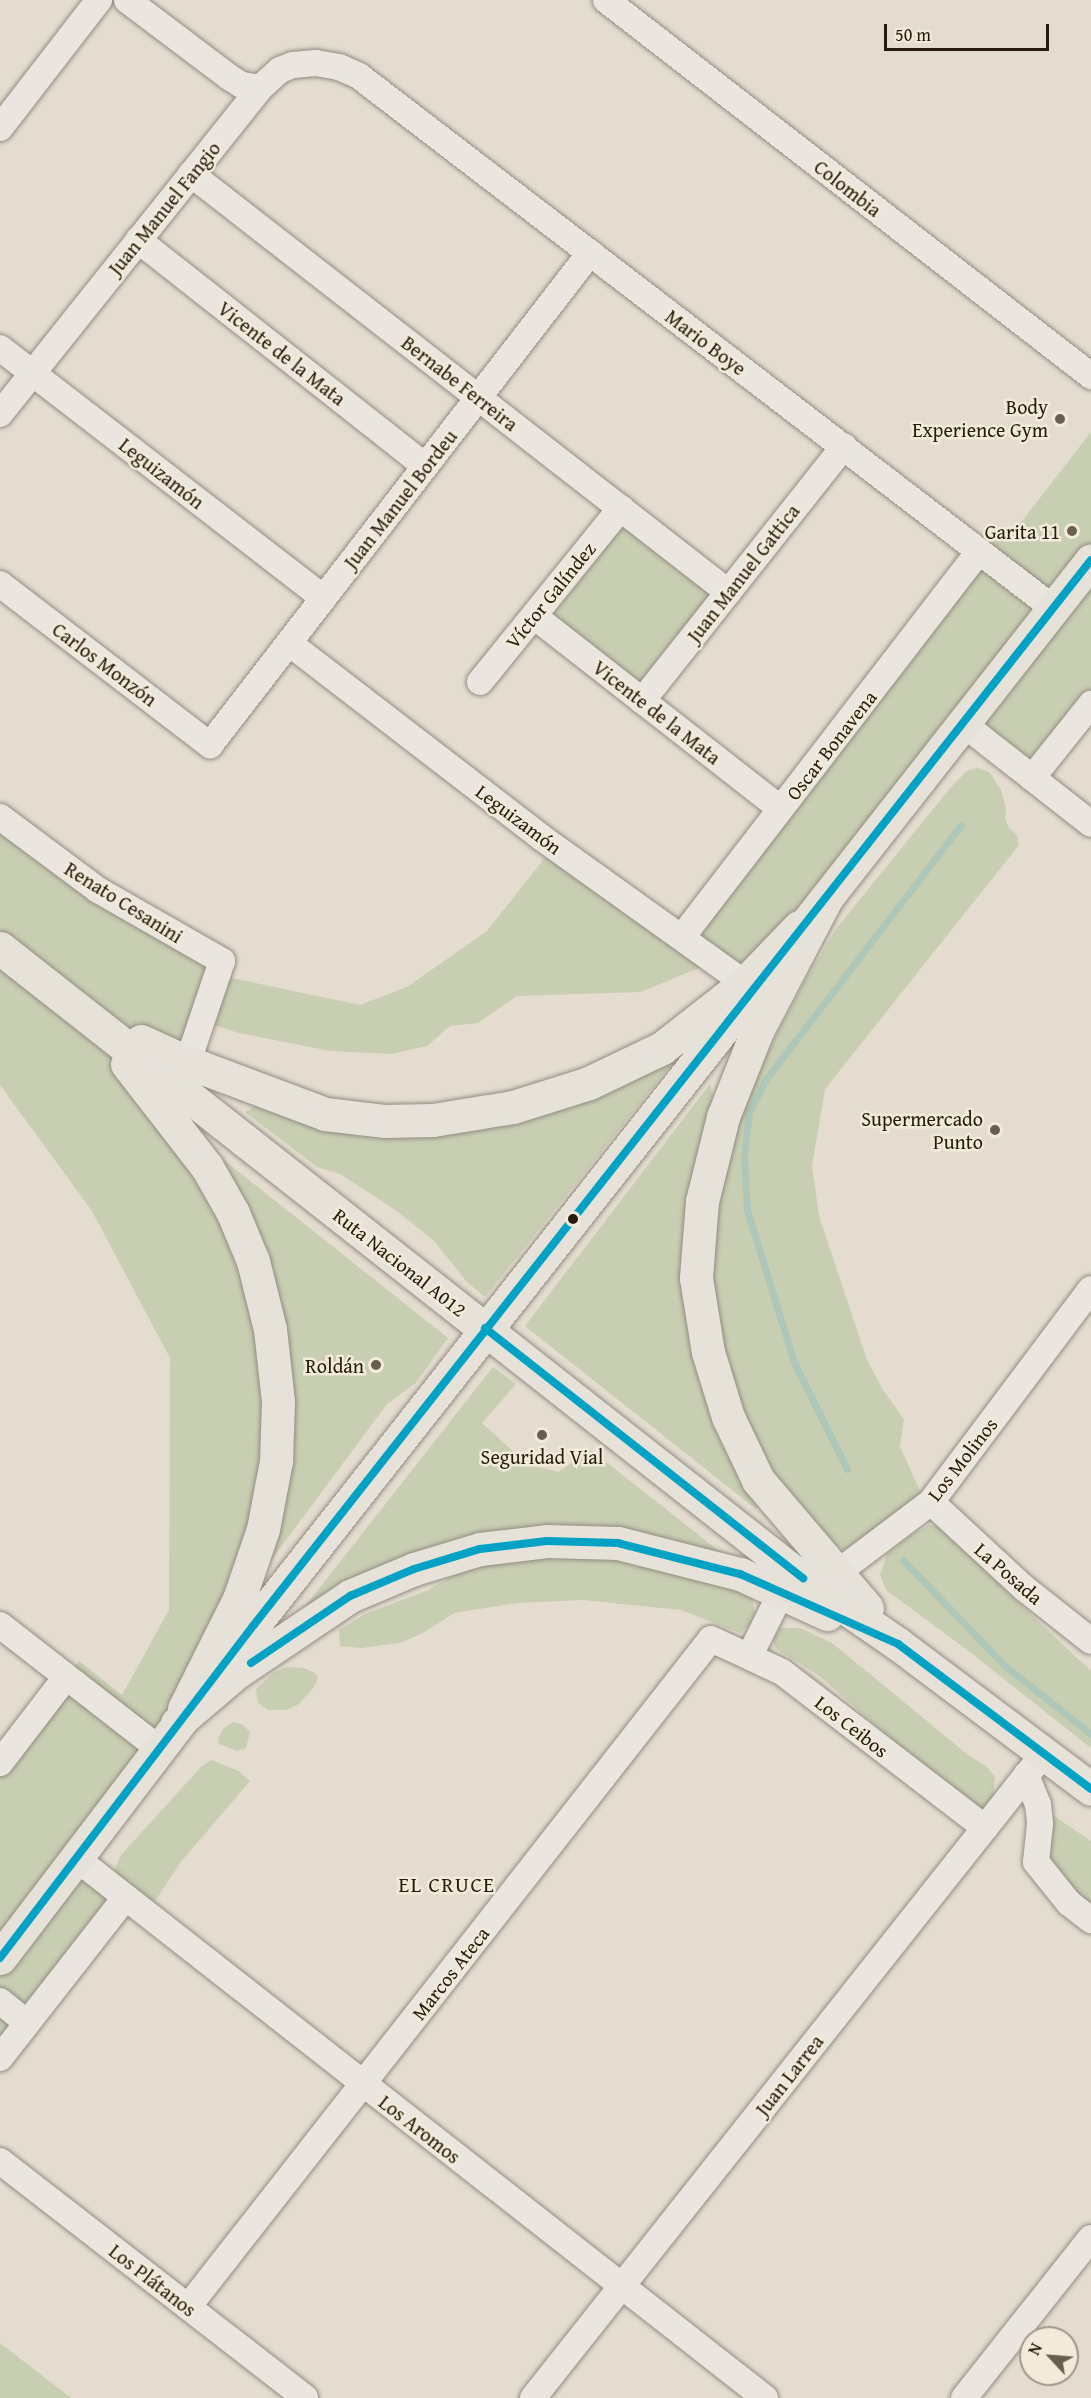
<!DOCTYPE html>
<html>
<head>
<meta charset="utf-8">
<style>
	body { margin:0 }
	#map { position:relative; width:1091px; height:2398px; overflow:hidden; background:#e3dccf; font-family:"Gentium Book Plus",serif }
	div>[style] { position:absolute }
	.green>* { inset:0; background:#c8ceb1 }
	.stream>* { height:7px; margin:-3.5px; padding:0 3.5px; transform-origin:3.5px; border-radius:3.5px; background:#afc7b8 }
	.roads { filter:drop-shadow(0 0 2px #928c83) drop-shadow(0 0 2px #928c83) }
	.minor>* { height:26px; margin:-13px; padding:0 13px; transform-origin:13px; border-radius:13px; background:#eae6df }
	.major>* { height:33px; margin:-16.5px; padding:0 16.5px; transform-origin:16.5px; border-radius:16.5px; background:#e6e2da }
	.highway>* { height:33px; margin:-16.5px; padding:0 16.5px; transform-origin:16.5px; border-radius:16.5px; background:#e6e2da }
	.bus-1>* { height:8px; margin:-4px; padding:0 4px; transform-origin:4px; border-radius:4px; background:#02a2c4 }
	.dots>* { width:16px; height:16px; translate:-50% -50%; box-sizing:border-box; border:3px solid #f2ebdb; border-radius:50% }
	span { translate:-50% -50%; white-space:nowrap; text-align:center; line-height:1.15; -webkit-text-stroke:5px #f2ebdb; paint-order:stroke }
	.street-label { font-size:20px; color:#281b0b }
	.poi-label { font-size:20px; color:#281b0b }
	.right { translate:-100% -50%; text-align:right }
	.neighbourhood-label { font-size:21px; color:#281b0b; letter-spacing:1.5px }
	.north { position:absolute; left:1019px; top:2326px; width:60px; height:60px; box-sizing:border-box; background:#f2ebdb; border:2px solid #a19888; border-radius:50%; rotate:296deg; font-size:16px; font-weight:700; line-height:24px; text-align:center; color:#281b0b }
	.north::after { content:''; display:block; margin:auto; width:21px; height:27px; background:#695f50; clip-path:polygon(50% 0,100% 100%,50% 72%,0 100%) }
	.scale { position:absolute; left:884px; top:24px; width:165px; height:27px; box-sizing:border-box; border:3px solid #281b0b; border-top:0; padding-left:8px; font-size:18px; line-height:21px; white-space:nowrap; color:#281b0b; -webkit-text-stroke:4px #f2ebdb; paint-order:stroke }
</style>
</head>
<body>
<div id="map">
	<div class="green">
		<div style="clip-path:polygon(1091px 432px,1091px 704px,1033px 778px,961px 722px,745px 983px,682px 937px,979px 551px,1019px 525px)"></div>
		<div style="clip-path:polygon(625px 524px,714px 594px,641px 687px,552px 616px)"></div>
		<div style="clip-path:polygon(977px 768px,989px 772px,1001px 790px,1006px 809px,1005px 818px,1009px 828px,1017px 835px,1019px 845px,825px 1089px,812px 1166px,819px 1216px,867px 1360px,883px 1390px,904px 1419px,900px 1447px,921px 1493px,906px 1511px,865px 1545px,845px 1550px,825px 1538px,785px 1490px,755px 1441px,720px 1350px,711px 1285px,713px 1218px,730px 1124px,804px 982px,836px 929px,951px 787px,967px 771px)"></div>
		<div style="clip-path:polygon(0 817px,222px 961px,171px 1117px,233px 1213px,278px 1402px,239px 1599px,78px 1859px,126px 1897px,0 2058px,0 1763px,79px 1661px,122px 1695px,169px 1610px,170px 1358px,92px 1211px,0 1085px)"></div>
		<div style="clip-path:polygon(547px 855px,694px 959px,699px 968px,641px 992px,517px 996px,478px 1023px,450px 1026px,427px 1046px,391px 1054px,331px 1051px,239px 1033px,214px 1025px,227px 977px,360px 1005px,407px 987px,487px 931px)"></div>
		<div style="clip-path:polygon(674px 1051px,673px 1062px,485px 1297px,467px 1282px,435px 1242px,397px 1211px,340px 1174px,317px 1167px,245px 1112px,257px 1105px,403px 1134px)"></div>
		<div style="clip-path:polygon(710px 1084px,714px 1100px,687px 1261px,763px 1502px,756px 1509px,525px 1326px)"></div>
		<div style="clip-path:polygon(225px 1161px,448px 1338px,416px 1383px,387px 1404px,269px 1563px,289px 1423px,215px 1162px)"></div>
		<div style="clip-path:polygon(493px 1367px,516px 1384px,482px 1423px,527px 1464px,558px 1472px,591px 1450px,724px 1555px,545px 1528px,303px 1609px)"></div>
		<div style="clip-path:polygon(929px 1525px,946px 1526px,964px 1540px,985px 1571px,1091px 1671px,1091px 1748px,966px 1649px,886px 1590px,880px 1575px,887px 1554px,910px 1536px)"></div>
		<div style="clip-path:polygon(624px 1554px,742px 1589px,752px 1599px,755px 1613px,751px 1624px,740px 1633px,681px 1610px,582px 1600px,517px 1603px,454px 1613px,423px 1633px,400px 1643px,361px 1648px,340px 1646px,339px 1630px,365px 1614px,426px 1591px,462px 1571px,513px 1557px)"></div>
		<div style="clip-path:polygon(780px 1628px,800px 1628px,832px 1643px,967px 1754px,987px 1767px,995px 1777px,992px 1806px,982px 1811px,899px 1746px,821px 1677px,775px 1648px,773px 1639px)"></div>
		<div style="clip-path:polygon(287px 1667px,304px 1668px,315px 1673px,318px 1678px,314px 1687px,299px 1704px,287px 1710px,268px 1710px,258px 1703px,256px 1689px,273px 1673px)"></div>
		<div style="clip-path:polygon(233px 1722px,243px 1725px,250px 1732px,246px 1748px,237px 1751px,219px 1744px,218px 1738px,224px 1728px)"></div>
		<div style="clip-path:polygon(211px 1760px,239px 1771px,250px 1781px,180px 1863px,152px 1906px,121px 1881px,115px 1868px,121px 1855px,201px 1767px)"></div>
		<div style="clip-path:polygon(1054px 1816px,1091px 1841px,1091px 1903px,1073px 1892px,1050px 1860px,1044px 1838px,1047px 1822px)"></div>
		<div style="clip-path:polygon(0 2343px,71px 2398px,0 2398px)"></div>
	</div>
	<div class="stream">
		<div style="left:847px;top:1469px;width:119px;rotate:-116.4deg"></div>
		<div style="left:794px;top:1362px;width:159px;rotate:-107.2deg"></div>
		<div style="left:747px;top:1210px;width:55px;rotate:-93.1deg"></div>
		<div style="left:744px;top:1155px;width:43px;rotate:-83.4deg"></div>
		<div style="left:749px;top:1112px;width:37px;rotate:-63deg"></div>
		<div style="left:766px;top:1079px;width:320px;rotate:-52.5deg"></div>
		<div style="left:903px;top:1560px;width:147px;rotate:46.1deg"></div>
		<div style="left:1005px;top:1666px;width:110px;rotate:38.3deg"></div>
	</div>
	<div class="roads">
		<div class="minor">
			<div style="left:127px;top:0;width:128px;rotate:37deg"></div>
			<div style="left:229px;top:77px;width:15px;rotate:32deg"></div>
			<div style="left:242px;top:85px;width:18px;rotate:9deg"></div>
			<div style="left:606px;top:0;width:614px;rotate:37.78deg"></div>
			<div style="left:0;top:128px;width:162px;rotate:-52.3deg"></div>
			<div style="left:191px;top:174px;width:681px;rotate:37.9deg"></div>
			<div style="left:138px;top:240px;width:365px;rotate:38.2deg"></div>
			<div style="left:0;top:348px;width:409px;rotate:37.7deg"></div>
			<div style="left:0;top:414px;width:417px;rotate:-51.4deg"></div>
			<div style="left:260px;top:88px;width:27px;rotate:-42deg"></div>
			<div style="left:280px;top:70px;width:14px;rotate:-21deg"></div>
			<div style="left:293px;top:65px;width:23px;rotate:-5deg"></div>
			<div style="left:316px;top:63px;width:23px;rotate:10deg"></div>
			<div style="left:339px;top:67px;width:22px;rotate:24deg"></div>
			<div style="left:359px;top:76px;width:874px;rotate:37.47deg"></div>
			<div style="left:0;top:584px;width:265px;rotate:37.5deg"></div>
			<div style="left:210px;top:745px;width:622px;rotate:-52.32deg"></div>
			<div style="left:534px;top:616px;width:313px;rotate:38deg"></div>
			<div style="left:289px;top:643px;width:319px;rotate:37.6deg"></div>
			<div style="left:542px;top:838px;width:261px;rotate:35.6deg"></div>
			<div style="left:480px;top:682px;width:224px;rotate:-51deg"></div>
			<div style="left:642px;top:701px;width:325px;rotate:-51.6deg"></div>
			<div style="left:961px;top:722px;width:165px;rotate:38.1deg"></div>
			<div style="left:1032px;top:778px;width:95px;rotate:-51.4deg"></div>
			<div style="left:0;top:817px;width:122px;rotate:36.7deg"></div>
			<div style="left:98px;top:890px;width:143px;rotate:29.8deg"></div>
			<div style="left:222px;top:961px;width:125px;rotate:108.7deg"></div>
			<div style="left:682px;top:937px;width:487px;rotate:-52.4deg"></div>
			<div style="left:931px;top:1502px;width:127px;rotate:42.8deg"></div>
			<div style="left:1024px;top:1588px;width:85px;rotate:38.3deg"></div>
			<div style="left:827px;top:1588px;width:18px;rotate:-56deg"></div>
			<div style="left:837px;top:1573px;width:118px;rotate:-37.1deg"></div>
			<div style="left:931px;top:1502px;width:266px;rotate:-53.1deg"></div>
			<div style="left:0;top:1625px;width:200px;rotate:37.9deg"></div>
			<div style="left:750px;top:1655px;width:69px;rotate:-63.4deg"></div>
			<div style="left:0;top:1763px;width:108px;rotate:-52.5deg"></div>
			<div style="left:1026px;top:1775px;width:31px;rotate:68deg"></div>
			<div style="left:1038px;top:1804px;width:20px;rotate:84deg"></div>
			<div style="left:1040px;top:1824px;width:38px;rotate:96deg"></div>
			<div style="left:1036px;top:1862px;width:53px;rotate:51.2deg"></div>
			<div style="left:1069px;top:1903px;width:28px;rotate:38deg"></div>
			<div style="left:77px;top:1859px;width:874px;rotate:38.08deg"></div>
			<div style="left:0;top:2001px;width:35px;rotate:39deg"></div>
			<div style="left:0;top:2058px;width:204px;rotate:-52deg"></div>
			<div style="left:0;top:2161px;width:386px;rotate:37.8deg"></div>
			<div style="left:188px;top:2307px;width:848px;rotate:-51.94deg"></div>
			<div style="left:711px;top:1639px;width:78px;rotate:24.9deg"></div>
			<div style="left:782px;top:1672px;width:256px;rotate:37.5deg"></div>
			<div style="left:533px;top:2398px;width:824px;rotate:-51.6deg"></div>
			<div style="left:964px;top:2398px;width:204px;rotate:-51.6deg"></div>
		</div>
		<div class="major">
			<div style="left:809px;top:920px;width:457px;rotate:-51.9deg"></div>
			<div style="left:0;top:1958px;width:417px;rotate:-52.7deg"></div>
			<div style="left:253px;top:1626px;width:830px;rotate:-51.8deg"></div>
		</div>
		<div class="highway">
			<div style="left:827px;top:897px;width:151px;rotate:117.6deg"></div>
			<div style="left:757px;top:1031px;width:92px;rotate:111.6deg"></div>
			<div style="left:723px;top:1117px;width:87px;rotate:104deg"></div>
			<div style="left:702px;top:1201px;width:77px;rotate:94.5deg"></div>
			<div style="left:696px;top:1278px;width:75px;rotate:80.8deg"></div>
			<div style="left:708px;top:1352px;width:68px;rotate:72.9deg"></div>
			<div style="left:728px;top:1417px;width:70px;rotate:64.5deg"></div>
			<div style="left:758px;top:1480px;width:168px;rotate:49.6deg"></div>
			<div style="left:0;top:948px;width:1011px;rotate:38.17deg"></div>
			<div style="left:795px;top:1573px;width:125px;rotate:34.6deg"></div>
			<div style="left:898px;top:1644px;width:241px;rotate:36.9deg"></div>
			<div style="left:141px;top:1041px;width:51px;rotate:24.5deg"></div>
			<div style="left:187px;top:1062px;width:147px;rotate:20.6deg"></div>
			<div style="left:325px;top:1114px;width:59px;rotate:6.8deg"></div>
			<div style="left:384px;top:1121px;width:49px;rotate:-1.2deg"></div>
			<div style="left:433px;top:1120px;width:81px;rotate:-9.2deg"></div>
			<div style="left:513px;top:1107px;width:80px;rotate:-17.5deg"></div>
			<div style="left:589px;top:1083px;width:81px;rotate:-25.6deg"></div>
			<div style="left:662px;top:1048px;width:105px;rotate:-38.1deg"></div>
			<div style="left:745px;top:983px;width:78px;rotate:-46deg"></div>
			<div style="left:127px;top:1064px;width:130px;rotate:52.2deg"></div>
			<div style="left:207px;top:1167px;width:53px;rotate:60.5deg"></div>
			<div style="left:233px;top:1213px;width:52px;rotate:67.4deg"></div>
			<div style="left:253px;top:1261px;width:70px;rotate:76deg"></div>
			<div style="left:270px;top:1329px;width:73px;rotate:83.7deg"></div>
			<div style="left:278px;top:1402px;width:59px;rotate:91.9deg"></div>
			<div style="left:276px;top:1461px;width:69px;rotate:100.8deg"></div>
			<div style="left:263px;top:1529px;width:74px;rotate:108.9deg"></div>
			<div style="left:239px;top:1599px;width:123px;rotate:116.6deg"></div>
			<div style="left:177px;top:1723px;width:79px;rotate:-40.4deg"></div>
			<div style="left:237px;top:1672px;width:136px;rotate:-33.9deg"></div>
			<div style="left:350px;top:1596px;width:69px;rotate:-22.9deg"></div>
			<div style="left:414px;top:1569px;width:69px;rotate:-16.9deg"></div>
			<div style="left:480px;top:1549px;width:67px;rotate:-6.8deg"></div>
			<div style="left:547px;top:1541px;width:71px;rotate:1.6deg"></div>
			<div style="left:618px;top:1543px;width:126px;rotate:14.3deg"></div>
			<div style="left:740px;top:1574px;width:96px;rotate:24.7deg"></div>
		</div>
	</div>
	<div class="bus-1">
		<div style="left:485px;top:1328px;width:405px;rotate:38.2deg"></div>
		<div style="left:251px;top:1663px;width:120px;rotate:-34.1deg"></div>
		<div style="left:350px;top:1596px;width:69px;rotate:-22.9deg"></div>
		<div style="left:414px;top:1569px;width:69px;rotate:-16.9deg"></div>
		<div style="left:480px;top:1549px;width:67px;rotate:-6.8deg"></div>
		<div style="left:547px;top:1541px;width:71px;rotate:1.6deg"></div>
		<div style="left:618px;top:1543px;width:126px;rotate:14.3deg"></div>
		<div style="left:740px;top:1574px;width:173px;rotate:23.9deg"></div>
		<div style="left:898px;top:1644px;width:241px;rotate:36.9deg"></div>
		<div style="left:0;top:1958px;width:417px;rotate:-52.7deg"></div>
		<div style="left:253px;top:1626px;width:1356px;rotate:-51.83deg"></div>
	</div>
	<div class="dots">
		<div style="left:1060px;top:419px;background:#695f50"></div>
		<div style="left:1072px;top:531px;background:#695f50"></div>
		<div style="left:995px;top:1130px;background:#695f50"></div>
		<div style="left:573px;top:1219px;background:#281b0b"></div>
		<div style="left:376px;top:1365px;background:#695f50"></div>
		<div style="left:542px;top:1435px;background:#695f50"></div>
	</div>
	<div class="street-label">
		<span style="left:848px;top:188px;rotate:38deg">Colombia</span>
		<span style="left:164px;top:208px;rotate:-51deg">Juan Manuel Fangio</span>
		<span style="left:706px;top:342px;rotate:37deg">Mario Boye</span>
		<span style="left:282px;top:353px;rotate:38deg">Vicente de la Mata</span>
		<span style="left:460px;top:383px;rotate:38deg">Bernabe Ferreira</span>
		<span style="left:162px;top:473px;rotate:38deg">Leguizamón</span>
		<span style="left:400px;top:499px;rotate:-52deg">Juan Manuel Bordeu</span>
		<span style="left:743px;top:573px;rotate:-52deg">Juan Manuel Gattica</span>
		<span style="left:550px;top:595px;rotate:-51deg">Víctor Galíndez</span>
		<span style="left:105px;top:664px;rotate:37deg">Carlos Monzón</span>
		<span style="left:657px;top:712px;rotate:38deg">Vicente de la Mata</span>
		<span style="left:831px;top:745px;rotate:-52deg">Oscar Bonavena</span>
		<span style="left:519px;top:819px;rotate:37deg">Leguizamón</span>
		<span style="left:124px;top:902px;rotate:32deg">Renato Cesanini</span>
		<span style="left:400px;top:1262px;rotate:38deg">Ruta Nacional A012</span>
		<span style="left:962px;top:1459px;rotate:-52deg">Los Molinos</span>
		<span style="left:1009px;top:1573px;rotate:41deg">La Posada</span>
		<span style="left:852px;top:1726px;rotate:38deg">Los Ceibos</span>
		<span style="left:450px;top:1973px;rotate:-52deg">Marcos Ateca</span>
		<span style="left:789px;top:2075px;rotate:-52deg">Juan Larrea</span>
		<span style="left:420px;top:2129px;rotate:38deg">Los Aromos</span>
		<span style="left:153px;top:2280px;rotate:38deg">Los Plátanos</span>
	</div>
	<div class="poi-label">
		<span class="right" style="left:1048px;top:418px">Body<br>Experience Gym</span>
		<span class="right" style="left:1060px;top:531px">Garita 11</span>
		<span class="right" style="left:983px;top:1130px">Supermercado<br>Punto</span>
		<span class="right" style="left:364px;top:1365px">Roldán</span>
		<span style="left:542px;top:1456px">Seguridad Vial</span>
	</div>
	<div class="neighbourhood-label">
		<span style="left:447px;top:1885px">EL CRUCE</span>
	</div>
	<div class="north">N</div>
	<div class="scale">50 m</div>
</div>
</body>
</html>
